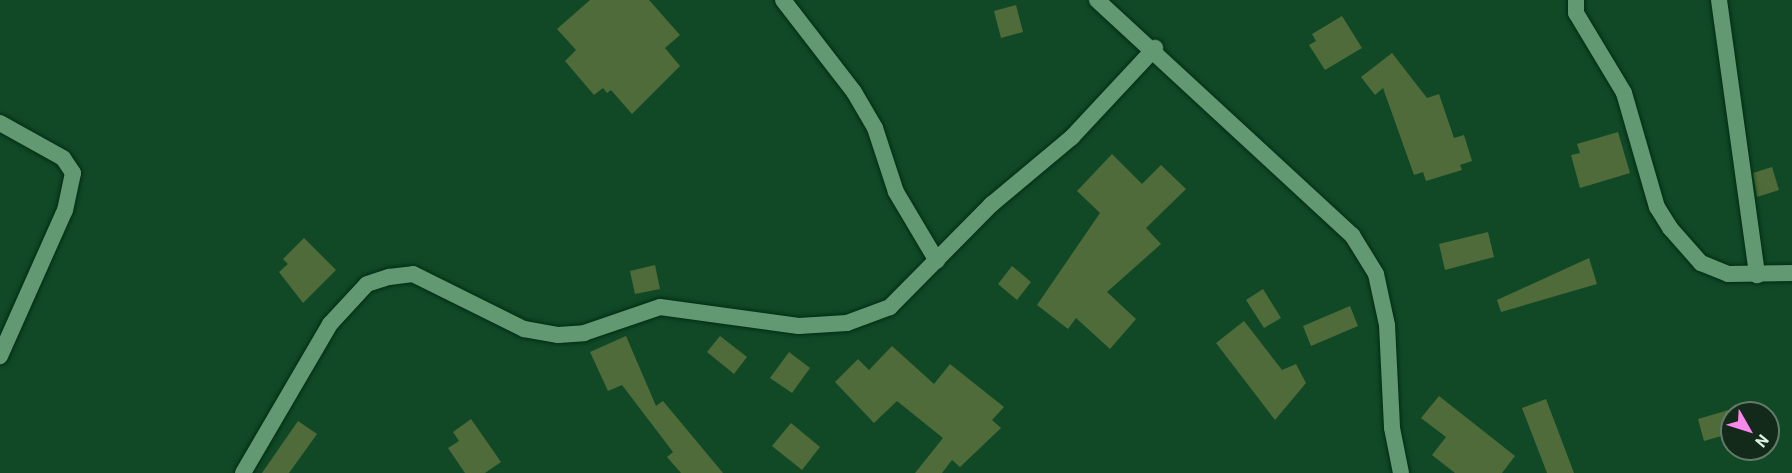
<!DOCTYPE html>
<html>
<head>
<meta charset="utf-8">
<style>
	body { margin:0 }
	#map { position:relative; width:1792px; height:473px; overflow:hidden; background:#114927; font-family:Barlow,sans-serif }
	div>[style] { position:absolute }
	.building>* { inset:0; background:#4f6b39 }
	.roads { filter:drop-shadow(0 0 2px #022d13) drop-shadow(0 0 2px #022d13) }
	.minor>* { height:16px; margin:-8px; padding:0 8px; transform-origin:8px; border-radius:8px; background:#639972 }
	span { translate:-50% -50%; white-space:nowrap; text-align:center; line-height:1.15; -webkit-text-stroke:4.5px #132a1a; paint-order:stroke }
	.north { position:absolute; left:1720px; top:401px; width:60px; height:60px; box-sizing:border-box; background:#132a1a; border:2px solid #627b68; border-radius:50%; rotate:129deg; font-size:16px; font-weight:700; line-height:24px; text-align:center; color:#d8f4de }
	.north::after { content:''; display:block; margin:auto; width:21px; height:27px; background:#f888e9; clip-path:polygon(50% 0,100% 100%,50% 72%,0 100%) }
</style>
</head>
<body>
<div id="map">
	<div class="building">
		<div style="clip-path:polygon(590px 0,649px 0,680px 35px,665px 48px,680px 66px,632px 114px,611px 90px,607px 93px,603px 88px,594px 95px,565px 61px,576px 50px,557px 29px)"></div>
		<div style="clip-path:polygon(1016px 5px,1023px 32px,1001px 38px,994px 11px)"></div>
		<div style="clip-path:polygon(1342px 16px,1362px 48px,1325px 70px,1309px 45px,1316px 41px,1312px 34px)"></div>
		<div style="clip-path:polygon(1392px 53px,1427px 98px,1439px 94px,1454px 138px,1464px 135px,1472px 161px,1460px 165px,1462px 170px,1426px 181px,1423px 172px,1414px 175px,1383px 88px,1375px 95px,1361px 77px)"></div>
		<div style="clip-path:polygon(1618px 132px,1630px 173px,1580px 188px,1571px 155px,1580px 153px,1577px 144px)"></div>
		<div style="clip-path:polygon(1112px 154px,1142px 184px,1161px 165px,1186px 189px,1146px 228px,1161px 244px,1107px 292px,1136px 319px,1110px 349px,1076px 318px,1068px 329px,1037px 305px,1100px 213px,1077px 191px)"></div>
		<div style="clip-path:polygon(1772px 167px,1779px 190px,1757px 197px,1753px 173px)"></div>
		<div style="clip-path:polygon(1488px 232px,1494px 257px,1445px 270px,1439px 244px)"></div>
		<div style="clip-path:polygon(304px 238px,336px 270px,303px 303px,279px 272px,288px 264px,283px 259px)"></div>
		<div style="clip-path:polygon(1589px 258px,1597px 284px,1501px 312px,1497px 300px)"></div>
		<div style="clip-path:polygon(655px 265px,660px 289px,635px 294px,630px 271px)"></div>
		<div style="clip-path:polygon(1012px 266px,1031px 282px,1017px 300px,998px 284px)"></div>
		<div style="clip-path:polygon(1263px 289px,1281px 318px,1264px 328px,1246px 300px)"></div>
		<div style="clip-path:polygon(1350px 306px,1358px 326px,1311px 346px,1303px 326px)"></div>
		<div style="clip-path:polygon(1244px 321px,1282px 370px,1296px 364px,1306px 383px,1275px 420px,1216px 343px)"></div>
		<div style="clip-path:polygon(626px 336px,656px 406px,663px 401px,723px 473px,681px 473px,667px 457px,673px 452px,622px 385px,608px 391px,590px 352px)"></div>
		<div style="clip-path:polygon(720px 336px,747px 357px,734px 374px,707px 352px)"></div>
		<div style="clip-path:polygon(892px 346px,934px 384px,950px 364px,1004px 407px,992px 420px,1001px 428px,960px 467px,952px 460px,942px 473px,915px 473px,943px 438px,897px 401px,874px 423px,835px 382px,858px 359px,869px 370px)"></div>
		<div style="clip-path:polygon(789px 352px,810px 368px,792px 393px,770px 378px)"></div>
		<div style="clip-path:polygon(1439px 396px,1515px 456px,1502px 473px,1455px 473px,1432px 455px,1446px 437px,1421px 418px)"></div>
		<div style="clip-path:polygon(1546px 399px,1574px 473px,1547px 473px,1522px 408px)"></div>
		<div style="clip-path:polygon(1732px 409px,1732px 433px,1704px 441px,1698px 419px)"></div>
		<div style="clip-path:polygon(471px 419px,501px 462px,485px 473px,465px 473px,448px 448px,459px 441px,453px 432px)"></div>
		<div style="clip-path:polygon(298px 421px,317px 434px,289px 473px,262px 473px)"></div>
		<div style="clip-path:polygon(791px 423px,820px 447px,802px 470px,772px 446px)"></div>
	</div>
	<div class="roads">
		<div class="minor">
			<div style="left:783px;top:0;width:116px;rotate:52.3deg"></div>
			<div style="left:854px;top:92px;width:42px;rotate:59.7deg"></div>
			<div style="left:875px;top:128px;width:67px;rotate:71.8deg"></div>
			<div style="left:896px;top:192px;width:80px;rotate:59.3deg"></div>
			<div style="left:1097px;top:0;width:347px;rotate:42.7deg"></div>
			<div style="left:1352px;top:235px;width:46px;rotate:58.4deg"></div>
			<div style="left:1376px;top:274px;width:52px;rotate:77.8deg"></div>
			<div style="left:1387px;top:325px;width:103px;rotate:87.2deg"></div>
			<div style="left:1392px;top:428px;width:46px;rotate:78.7deg"></div>
			<div style="left:1576px;top:0;width:13px;rotate:90deg"></div>
			<div style="left:1576px;top:13px;width:93px;rotate:59deg"></div>
			<div style="left:1624px;top:93px;width:119px;rotate:73.9deg"></div>
			<div style="left:1657px;top:207px;width:25px;rotate:58deg"></div>
			<div style="left:1670px;top:228px;width:47px;rotate:48.5deg"></div>
			<div style="left:1701px;top:263px;width:29px;rotate:22deg"></div>
			<div style="left:1728px;top:274px;width:64px;rotate:-0.9deg"></div>
			<div style="left:1719px;top:0;width:278px;rotate:82.1deg"></div>
			<div style="left:0;top:123px;width:72px;rotate:29.1deg"></div>
			<div style="left:63px;top:158px;width:18px;rotate:56deg"></div>
			<div style="left:73px;top:173px;width:38px;rotate:102deg"></div>
			<div style="left:65px;top:210px;width:160px;rotate:114deg"></div>
			<div style="left:243px;top:473px;width:173px;rotate:-59.7deg"></div>
			<div style="left:330px;top:324px;width:54px;rotate:-47.2deg"></div>
			<div style="left:367px;top:284px;width:23px;rotate:-18deg"></div>
			<div style="left:389px;top:277px;width:24px;rotate:-7deg"></div>
			<div style="left:413px;top:274px;width:124px;rotate:26.4deg"></div>
			<div style="left:524px;top:329px;width:35px;rotate:10deg"></div>
			<div style="left:558px;top:335px;width:26px;rotate:-4deg"></div>
			<div style="left:584px;top:333px;width:80px;rotate:-18.9deg"></div>
			<div style="left:660px;top:307px;width:140px;rotate:7.8deg"></div>
			<div style="left:799px;top:326px;width:48px;rotate:-3.6deg"></div>
			<div style="left:847px;top:323px;width:46px;rotate:-20.4deg"></div>
			<div style="left:890px;top:307px;width:145px;rotate:-45.3deg"></div>
			<div style="left:992px;top:204px;width:104px;rotate:-39.9deg"></div>
			<div style="left:1072px;top:137px;width:122px;rotate:-47deg"></div>
		</div>
	</div>
	<div class="north">N</div>
</div>
</body>
</html>
